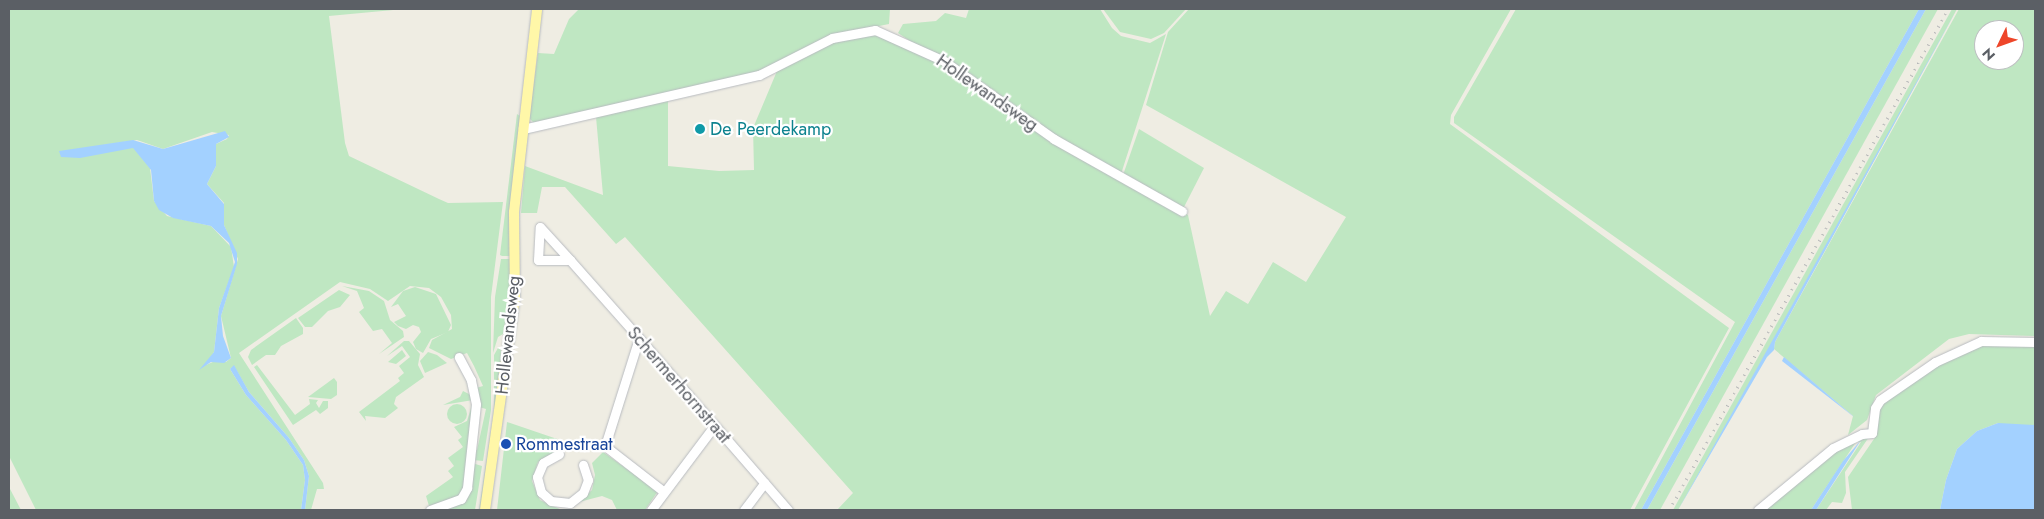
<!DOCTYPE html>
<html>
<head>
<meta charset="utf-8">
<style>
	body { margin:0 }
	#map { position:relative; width:2044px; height:519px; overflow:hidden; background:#efede3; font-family:Jost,sans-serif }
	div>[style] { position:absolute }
	.green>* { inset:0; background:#bfe7c2 }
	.round { border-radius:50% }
	.water>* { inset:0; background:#a3d1ff }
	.roads { filter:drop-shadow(0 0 1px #b8bbc0) drop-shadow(0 0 1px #b8bbc0) }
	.minor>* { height:9px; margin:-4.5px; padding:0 4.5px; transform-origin:4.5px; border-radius:4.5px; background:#fff }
	.major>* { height:10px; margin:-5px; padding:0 5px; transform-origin:5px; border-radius:5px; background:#fff7a8 }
	.rail>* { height:2.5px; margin-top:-1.25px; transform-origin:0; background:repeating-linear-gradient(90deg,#b6b7b8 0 1px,transparent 0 7px) }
	.dots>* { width:14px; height:14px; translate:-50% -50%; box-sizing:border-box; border:2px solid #fff; border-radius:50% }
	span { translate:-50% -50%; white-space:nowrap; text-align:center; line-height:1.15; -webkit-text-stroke:4.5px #fff; paint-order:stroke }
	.street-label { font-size:18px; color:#5b5f65 }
	.culture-label { font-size:18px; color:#0d838f }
	.left { translate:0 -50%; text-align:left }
	.transit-label { font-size:18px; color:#164399 }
	.frame { position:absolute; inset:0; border:10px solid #5b5f65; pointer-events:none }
	.north { position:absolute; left:1974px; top:20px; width:50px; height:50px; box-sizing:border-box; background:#fff; border:1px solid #bdbfc1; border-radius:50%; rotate:228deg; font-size:14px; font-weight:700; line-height:20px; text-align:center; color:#5b5f65 }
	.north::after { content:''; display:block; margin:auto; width:18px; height:22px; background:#ee462a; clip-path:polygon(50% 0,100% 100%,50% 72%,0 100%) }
</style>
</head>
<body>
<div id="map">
	<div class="green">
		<div style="clip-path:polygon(evenodd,9px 9px,404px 9px,329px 16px,345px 143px,349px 156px,439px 199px,448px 203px,503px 202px,491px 297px,491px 410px,483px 461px,473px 460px,472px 450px,477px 450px,486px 409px,479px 407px,476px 388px,483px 386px,474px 366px,467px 353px,451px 359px,429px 348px,432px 340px,452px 329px,451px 315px,441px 297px,429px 288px,410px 286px,388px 301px,370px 289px,340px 282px,239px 353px,323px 483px,324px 489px,317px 489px,311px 510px,305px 510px,309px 476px,304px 460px,289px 438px,249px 392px,234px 366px,230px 369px,246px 395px,286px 440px,303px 465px,305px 480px,301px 510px,36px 510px,9px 456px,9px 9px,212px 132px,229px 135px,227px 139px,216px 144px,216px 166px,207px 184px,224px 203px,224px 225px,238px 259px,221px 316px,231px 358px,226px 362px,215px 361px,206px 365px,214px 352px,219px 308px,234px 267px,231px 247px,211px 226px,167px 216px,154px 201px,150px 168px,133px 147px,77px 149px,137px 140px,163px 149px,212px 132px)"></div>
		<div style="clip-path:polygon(579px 9px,890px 9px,889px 24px,838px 34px,751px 75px,534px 123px,529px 118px,538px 53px,554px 54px,569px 19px)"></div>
		<div style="clip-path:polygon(969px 9px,1100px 9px,1112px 28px,1121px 36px,1150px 43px,1166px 34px,1121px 174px,1043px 130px,898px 33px,903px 24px,936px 21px,945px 13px,966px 18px)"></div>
		<div style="clip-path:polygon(1103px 9px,1186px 9px,1164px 33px,1151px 39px,1120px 32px)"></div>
		<div style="clip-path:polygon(1189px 9px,1511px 9px,1451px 115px,1450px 124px,1729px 328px,1630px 510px,837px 510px,853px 493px,625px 237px,616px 244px,565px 187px,542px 187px,537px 213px,521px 213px,525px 166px,603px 195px,596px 117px,668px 100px,668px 166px,719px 171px,754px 170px,753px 128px,777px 71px,841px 39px,877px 34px,935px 60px,1188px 215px,1210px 316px,1226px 291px,1248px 304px,1273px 262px,1306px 282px,1346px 217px,1146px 105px,1168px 32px)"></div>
		<div style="clip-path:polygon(1516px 9px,1919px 9px,1641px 510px,1634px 510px,1735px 322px,1454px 123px,1454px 117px)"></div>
		<div style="clip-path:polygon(1926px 9px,1938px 9px,1660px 510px,1647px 510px)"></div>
		<div style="clip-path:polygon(1952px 9px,1957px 9px,1823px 254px,1678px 510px,1673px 510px)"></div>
		<div style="clip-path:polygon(evenodd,1959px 9px,2035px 9px,2035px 336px,1969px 334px,1949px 339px,1876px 395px,1867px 420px,1848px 435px,1853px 416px,1774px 349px,1775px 342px,1959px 9px,1984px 30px,2014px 30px,2014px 60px,1984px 60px,1984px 30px)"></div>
		<div style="clip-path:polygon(517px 114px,520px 116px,510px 256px,502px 256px,500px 255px)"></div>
		<div style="clip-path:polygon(1139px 129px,1204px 168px,1183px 209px,1123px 175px)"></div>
		<div style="clip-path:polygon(501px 259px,510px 259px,511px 286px,503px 334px,498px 337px,493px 353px,495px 297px)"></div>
		<div style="clip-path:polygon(342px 286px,369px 291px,384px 301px,390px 320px,403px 331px,404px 337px,379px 354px,392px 343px,382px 329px,373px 331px,359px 312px,364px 308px,357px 291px)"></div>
		<div style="clip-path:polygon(415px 287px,436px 294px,451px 325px,448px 332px,431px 339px,423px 353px,416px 349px,413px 342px,421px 332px,419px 327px,413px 325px,406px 329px,398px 326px,394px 322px,406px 316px,398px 304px,391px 307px,403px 291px)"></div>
		<div style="clip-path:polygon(339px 290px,350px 295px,340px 307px,328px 311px,312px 327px,305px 327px,298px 318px)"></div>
		<div style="clip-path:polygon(296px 318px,303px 328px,303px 334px,281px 346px,275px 355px,266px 355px,252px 365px,248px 357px,251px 350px)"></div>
		<div style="clip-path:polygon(404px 341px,409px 341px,420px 354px,418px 365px,424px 377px,396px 397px,394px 404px,398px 408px,385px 418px,365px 416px,366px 421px,359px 412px,400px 381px,398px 378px,404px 373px,399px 366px,410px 357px,402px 346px,387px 356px)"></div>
		<div style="clip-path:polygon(1982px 343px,2035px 344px,2035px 510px,1998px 423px,1977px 431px,1957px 449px,1946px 480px,1940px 510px,1852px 510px,1848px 477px,1876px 436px,1878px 407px,1924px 370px)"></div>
		<div style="clip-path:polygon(498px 348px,501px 348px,500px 387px,482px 510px,479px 510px,494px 411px,494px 355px)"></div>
		<div style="clip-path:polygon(402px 350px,406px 356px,396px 364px,388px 362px)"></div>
		<div style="clip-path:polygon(428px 352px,437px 355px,447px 363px,425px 373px,420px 361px)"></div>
		<div style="clip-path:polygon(257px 365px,295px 415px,310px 404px,309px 399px,318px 400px,316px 403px,319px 408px,323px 401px,328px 401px,328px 408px,320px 414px,316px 410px,293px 425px,254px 367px)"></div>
		<div style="clip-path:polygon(334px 378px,337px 382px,337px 395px,331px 399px,308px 397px)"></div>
		<div style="clip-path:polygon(463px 391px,473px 396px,473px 400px,443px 405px,460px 397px)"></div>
		<div class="round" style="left:447px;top:404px;width:20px;height:20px"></div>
		<div style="clip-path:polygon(472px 405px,466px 482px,461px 496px,429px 506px,426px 496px,453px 477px,448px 471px,454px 466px,448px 458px,463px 447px,458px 440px,462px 437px,454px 427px,467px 421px)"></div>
		<div style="clip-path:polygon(507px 422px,563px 441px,559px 451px,538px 462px,532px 481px,540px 500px,562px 510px,497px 510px)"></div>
		<div style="clip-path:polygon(1869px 437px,1845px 472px,1846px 493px,1842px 503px,1832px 502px,1826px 510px,1816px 510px,1861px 442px,1856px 442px,1811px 510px,1761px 510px,1824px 457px,1858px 438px)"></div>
		<div style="clip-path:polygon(603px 452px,658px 491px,645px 510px,617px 510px,612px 500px,602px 496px,579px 502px,592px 490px,595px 475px,592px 463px)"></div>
		<div style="clip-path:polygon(472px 463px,482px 466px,475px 510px,436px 510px,459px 503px)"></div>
		<div style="clip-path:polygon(9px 487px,21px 510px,9px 510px)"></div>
	</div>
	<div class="water">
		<div style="clip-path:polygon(1919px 9px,1926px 9px,1647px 510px,1641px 510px)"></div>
		<div style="clip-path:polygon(1957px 9px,1775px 342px,1774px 350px,1767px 357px,1678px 510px)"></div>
		<div style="clip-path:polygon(225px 131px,229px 137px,216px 144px,216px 166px,207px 184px,224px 204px,224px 225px,237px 253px,237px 264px,221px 316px,223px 336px,231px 358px,224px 363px,211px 362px,199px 370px,214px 352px,219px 308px,235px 262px,229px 243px,211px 226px,173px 218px,159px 210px,154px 201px,151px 170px,133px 148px,80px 158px,61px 157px,59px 151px,133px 140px,163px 149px)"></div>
		<div style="clip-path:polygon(1784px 357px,1853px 416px,1854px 417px,1782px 361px)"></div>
		<div style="clip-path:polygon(234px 365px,249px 392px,289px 438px,304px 460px,309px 476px,305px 510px,301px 510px,305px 480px,303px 465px,286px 440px,246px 395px,230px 369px)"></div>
		<div style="clip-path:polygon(1998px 423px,2035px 425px,2035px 510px,1940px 510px,1946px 480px,1957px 449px,1977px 431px)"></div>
		<div style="clip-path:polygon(1861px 440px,1816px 510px,1811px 510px,1843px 461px)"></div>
	</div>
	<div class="roads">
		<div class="minor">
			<div style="left:523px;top:129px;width:242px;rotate:-12.9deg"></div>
			<div style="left:759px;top:75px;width:82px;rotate:-26.9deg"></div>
			<div style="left:832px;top:38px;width:44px;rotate:-10.5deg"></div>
			<div style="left:875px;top:30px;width:76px;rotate:24.2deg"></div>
			<div style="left:944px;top:61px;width:135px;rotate:35.3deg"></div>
			<div style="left:1054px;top:139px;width:147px;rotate:29.4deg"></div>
			<div style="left:570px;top:260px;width:32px;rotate:180deg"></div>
			<div style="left:538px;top:260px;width:33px;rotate:-87deg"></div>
			<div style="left:540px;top:227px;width:45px;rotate:47.7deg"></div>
			<div style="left:570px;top:260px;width:104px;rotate:48.5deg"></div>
			<div style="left:639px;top:338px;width:228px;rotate:49.1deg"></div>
			<div style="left:639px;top:338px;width:113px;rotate:107.5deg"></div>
			<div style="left:605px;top:446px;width:73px;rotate:37.8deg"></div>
			<div style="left:559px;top:454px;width:18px;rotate:151deg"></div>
			<div style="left:543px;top:463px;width:15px;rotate:113deg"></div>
			<div style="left:537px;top:477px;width:16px;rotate:75deg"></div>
			<div style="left:541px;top:492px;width:13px;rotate:42deg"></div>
			<div style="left:551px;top:501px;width:19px;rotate:6deg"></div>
			<div style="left:570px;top:503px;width:16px;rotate:-38deg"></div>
			<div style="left:583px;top:493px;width:14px;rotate:-69deg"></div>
			<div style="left:588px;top:480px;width:16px;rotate:-108deg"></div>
			<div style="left:430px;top:510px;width:33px;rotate:-20deg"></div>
			<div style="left:461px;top:499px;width:13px;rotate:-61deg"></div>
			<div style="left:467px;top:488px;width:84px;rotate:-83.9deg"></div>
			<div style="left:476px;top:404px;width:25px;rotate:-102deg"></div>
			<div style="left:471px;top:380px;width:26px;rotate:-118deg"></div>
			<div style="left:651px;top:510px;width:105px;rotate:-53.1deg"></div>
			<div style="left:744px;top:510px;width:34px;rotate:-53deg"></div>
			<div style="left:1758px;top:510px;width:97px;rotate:-39.6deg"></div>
			<div style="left:1833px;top:448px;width:32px;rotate:-26deg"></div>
			<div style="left:1862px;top:434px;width:10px;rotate:-6deg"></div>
			<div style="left:1872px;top:433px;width:25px;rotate:-83deg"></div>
			<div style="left:1875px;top:408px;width:9px;rotate:-58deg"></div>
			<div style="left:1880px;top:400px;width:67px;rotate:-34.6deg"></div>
			<div style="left:1935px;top:362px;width:51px;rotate:-24.5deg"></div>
			<div style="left:1981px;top:341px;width:54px;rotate:1.1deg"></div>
		</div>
		<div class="major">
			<div style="left:485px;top:510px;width:215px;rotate:-82deg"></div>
			<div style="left:515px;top:297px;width:85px;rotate:-90.7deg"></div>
			<div style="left:514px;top:212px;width:204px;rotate:-83.5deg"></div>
		</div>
	</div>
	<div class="rail">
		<div style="left:1669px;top:510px;width:573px;rotate:-60.89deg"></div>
	</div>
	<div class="dots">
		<div style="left:700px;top:129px;background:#0f9aa8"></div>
		<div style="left:506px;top:444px;background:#1a4fb4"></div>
	</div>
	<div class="street-label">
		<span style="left:987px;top:93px;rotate:35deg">Hollewandsweg</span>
		<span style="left:508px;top:335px;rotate:-84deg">Hollewandsweg</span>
		<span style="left:679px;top:385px;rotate:49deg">Schermerhornstraat</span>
	</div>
	<div class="culture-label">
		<span class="left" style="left:710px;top:129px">De Peerdekamp</span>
	</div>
	<div class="transit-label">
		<span class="left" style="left:516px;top:444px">Rommestraat</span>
	</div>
	<div class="frame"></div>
	<div class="north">N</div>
</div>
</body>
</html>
